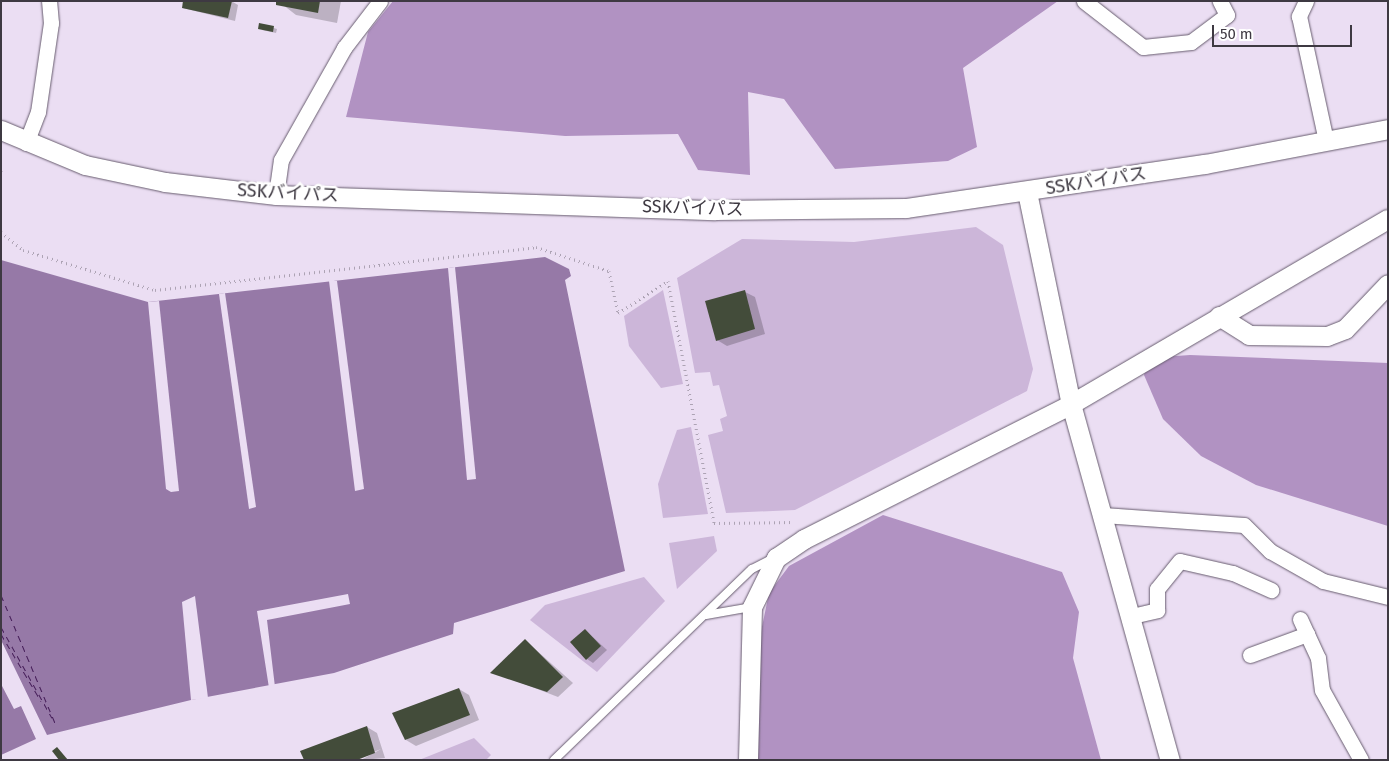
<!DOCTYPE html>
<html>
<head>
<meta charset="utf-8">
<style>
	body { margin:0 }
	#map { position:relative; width:1389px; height:761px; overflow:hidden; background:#ebdef3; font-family:"Fira Sans","Noto Sans JP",sans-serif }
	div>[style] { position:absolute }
	.green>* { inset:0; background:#ccb6d9 }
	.forest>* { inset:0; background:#b192c2 }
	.water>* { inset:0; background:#9679a7 }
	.pier>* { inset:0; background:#ebdef3 }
	.shadow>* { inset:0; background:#0003 }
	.ferry>* { height:1px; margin-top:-0.5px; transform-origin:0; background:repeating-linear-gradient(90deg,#461e59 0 6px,transparent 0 11px) }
	.building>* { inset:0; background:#434c3a }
	.path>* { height:3px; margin-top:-1.5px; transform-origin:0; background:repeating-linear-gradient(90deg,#ada3b4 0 1px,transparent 0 5px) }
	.roads { filter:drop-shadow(0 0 1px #675c6e) drop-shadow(0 0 1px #675c6e) }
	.service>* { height:8px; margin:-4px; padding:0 4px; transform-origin:4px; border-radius:4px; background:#fff }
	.minor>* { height:15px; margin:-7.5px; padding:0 7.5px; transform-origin:7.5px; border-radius:7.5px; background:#fff }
	.tertiary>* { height:19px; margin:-9.5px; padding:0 9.5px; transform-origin:9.5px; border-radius:9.5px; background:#fff }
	span { translate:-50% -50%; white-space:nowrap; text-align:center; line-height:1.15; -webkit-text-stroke:5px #fff; paint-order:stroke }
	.street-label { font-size:18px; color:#3e3942 }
	.frame { position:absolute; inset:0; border:2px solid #3e3942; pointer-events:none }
	.scale { position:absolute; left:1212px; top:25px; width:140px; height:22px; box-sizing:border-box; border:2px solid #3e3942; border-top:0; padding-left:6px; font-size:15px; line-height:18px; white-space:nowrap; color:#3e3942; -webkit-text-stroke:4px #fff; paint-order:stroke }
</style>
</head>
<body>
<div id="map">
	<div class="green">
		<div style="clip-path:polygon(976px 227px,1003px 245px,1033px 369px,1027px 391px,795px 510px,726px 513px,708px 435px,723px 431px,720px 419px,727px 416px,719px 385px,713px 386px,710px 372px,695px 373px,677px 278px,742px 239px,854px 242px)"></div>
		<div style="clip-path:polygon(663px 290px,683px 384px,661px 388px,629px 346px,624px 316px)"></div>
		<div style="clip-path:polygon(691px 427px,708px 514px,663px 518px,658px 484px,677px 430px)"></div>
		<div style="clip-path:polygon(714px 536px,717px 551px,677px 589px,669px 543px)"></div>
		<div style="clip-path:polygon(644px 577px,665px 601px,597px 672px,530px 620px,545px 605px)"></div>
		<div style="clip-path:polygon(474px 738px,491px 755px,486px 760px,419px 760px)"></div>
	</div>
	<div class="forest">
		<div style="clip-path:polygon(393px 1px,1058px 1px,963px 68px,977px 147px,948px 161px,835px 169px,784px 99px,748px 92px,750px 175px,698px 170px,678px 134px,565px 136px,346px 117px,368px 32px)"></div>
		<div style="clip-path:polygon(1190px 355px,1388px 363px,1388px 526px,1256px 485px,1201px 456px,1163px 419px,1144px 375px,1149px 358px)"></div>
		<div style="clip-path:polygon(883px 515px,1062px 572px,1079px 612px,1073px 658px,1101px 760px,756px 760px,758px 646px,769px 593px,789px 566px)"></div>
	</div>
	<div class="water">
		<div style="clip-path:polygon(545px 257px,569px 269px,571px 276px,565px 280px,625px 571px,454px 623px,453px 634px,334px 673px,191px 700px,47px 735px,1px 640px,1px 260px,148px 302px)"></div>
		<div style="clip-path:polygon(1px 684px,14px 709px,21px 706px,36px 739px,1px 755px)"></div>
	</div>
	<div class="pier">
		<div style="clip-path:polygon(455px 267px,476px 479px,467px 480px,448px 268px)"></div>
		<div style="clip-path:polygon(329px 281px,337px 281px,364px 489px,355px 491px)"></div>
		<div style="clip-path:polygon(225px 293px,256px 507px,249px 509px,219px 294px)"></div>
		<div style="clip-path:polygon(159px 301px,179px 491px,171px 492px,166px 489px,148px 302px)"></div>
		<div style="clip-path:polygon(348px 594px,350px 604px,267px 620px,275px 687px,269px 688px,257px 611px)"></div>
		<div style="clip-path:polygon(195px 596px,208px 698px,191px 700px,182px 602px)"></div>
	</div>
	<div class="shadow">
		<div style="clip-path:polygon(231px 1px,238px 5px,235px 21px,183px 8px)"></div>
		<div style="clip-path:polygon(278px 1px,341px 1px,337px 23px,296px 15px)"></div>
		<div style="clip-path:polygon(260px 24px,277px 29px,276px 33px,262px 30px)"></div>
		<div style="clip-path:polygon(745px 292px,755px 297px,765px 334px,727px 346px,717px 340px)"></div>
		<div style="clip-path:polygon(585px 630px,607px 650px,593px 663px,587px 659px)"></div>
		<div style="clip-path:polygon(525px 640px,573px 683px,558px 697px,493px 672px)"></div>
		<div style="clip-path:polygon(459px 689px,469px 695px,479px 720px,416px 746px,406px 740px)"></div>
		<div style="clip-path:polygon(367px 727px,377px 733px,385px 758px,361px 760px,381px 749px,354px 760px)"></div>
	</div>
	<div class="ferry">
		<div style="left:1px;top:595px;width:139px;rotate:67.1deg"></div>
		<div style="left:1px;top:627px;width:104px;rotate:60.7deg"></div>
		<div style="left:1px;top:634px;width:78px;rotate:59.2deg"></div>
	</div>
	<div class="building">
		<div style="clip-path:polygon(183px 1px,232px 1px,228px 18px,182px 8px)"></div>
		<div style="clip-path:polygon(276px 1px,320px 1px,318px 13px,276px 5px)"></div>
		<div style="clip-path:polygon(259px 23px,274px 26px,273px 32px,258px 29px)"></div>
		<div style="clip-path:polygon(745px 290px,755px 329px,716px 341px,705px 301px)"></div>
		<div style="clip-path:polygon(585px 629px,601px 646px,586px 660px,570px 642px)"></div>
		<div style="clip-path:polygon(525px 639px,563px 677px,547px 692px,490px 673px)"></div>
		<div style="clip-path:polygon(459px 688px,470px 715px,405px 740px,392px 713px)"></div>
		<div style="clip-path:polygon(367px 726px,375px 753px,357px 760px,304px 760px,300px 751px)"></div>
		<div style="clip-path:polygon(57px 747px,68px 760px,59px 760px,52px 751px)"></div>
	</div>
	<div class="path">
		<div style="left:1px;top:170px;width:4px;rotate:90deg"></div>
		<div style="left:1px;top:232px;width:28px;rotate:39deg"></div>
		<div style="left:23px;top:250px;width:138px;rotate:16.9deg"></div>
		<div style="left:155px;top:290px;width:383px;rotate:-6.4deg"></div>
		<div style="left:536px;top:247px;width:77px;rotate:18.2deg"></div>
		<div style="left:609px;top:271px;width:43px;rotate:77.9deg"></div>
		<div style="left:618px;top:313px;width:59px;rotate:-32.6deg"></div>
		<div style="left:668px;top:281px;width:246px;rotate:79.2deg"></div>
		<div style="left:714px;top:523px;width:79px;rotate:-0.7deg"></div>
	</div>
	<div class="roads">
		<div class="service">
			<div style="left:706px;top:615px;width:47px;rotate:-9.9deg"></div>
			<div style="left:554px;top:760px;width:275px;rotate:-44deg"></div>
			<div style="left:752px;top:569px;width:22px;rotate:-27deg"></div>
		</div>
		<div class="minor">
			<div style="left:1084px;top:1px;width:75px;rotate:37.9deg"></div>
			<div style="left:1143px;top:47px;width:48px;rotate:-5.9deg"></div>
			<div style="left:1191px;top:42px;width:45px;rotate:-36.9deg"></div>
			<div style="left:1227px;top:15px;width:16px;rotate:-117deg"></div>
			<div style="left:1306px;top:1px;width:17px;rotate:115deg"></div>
			<div style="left:1299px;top:16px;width:128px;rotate:77.8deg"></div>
			<div style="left:26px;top:143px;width:33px;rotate:-69deg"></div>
			<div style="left:38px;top:112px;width:90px;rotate:-81.7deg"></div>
			<div style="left:51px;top:23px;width:22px;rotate:-95deg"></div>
			<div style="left:276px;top:195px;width:35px;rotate:-82deg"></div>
			<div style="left:281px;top:160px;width:129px;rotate:-60.6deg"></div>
			<div style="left:344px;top:48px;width:59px;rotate:-52.5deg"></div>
			<div style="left:1103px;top:515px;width:141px;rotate:4.1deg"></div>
			<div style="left:1244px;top:525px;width:37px;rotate:45deg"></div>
			<div style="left:1270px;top:551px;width:61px;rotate:29.5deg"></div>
			<div style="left:1323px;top:581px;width:67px;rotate:13.8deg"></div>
			<div style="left:1132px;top:616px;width:26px;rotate:-13deg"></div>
			<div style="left:1157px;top:610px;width:21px;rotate:-90deg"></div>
			<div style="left:1157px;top:589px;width:36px;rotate:-51deg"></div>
			<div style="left:1180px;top:561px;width:54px;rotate:12.8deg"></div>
			<div style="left:1233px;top:573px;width:42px;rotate:24.1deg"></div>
			<div style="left:1300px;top:619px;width:43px;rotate:65.2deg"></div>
			<div style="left:1318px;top:658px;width:32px;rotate:83deg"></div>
			<div style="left:1322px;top:690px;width:80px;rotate:60.9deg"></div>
			<div style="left:1250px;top:655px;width:61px;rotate:-20.2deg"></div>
		</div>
		<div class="tertiary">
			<div style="left:1px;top:130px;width:91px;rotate:22.6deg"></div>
			<div style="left:85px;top:165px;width:82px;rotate:12deg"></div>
			<div style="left:165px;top:182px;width:112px;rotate:6.7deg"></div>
			<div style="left:276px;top:195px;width:439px;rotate:2deg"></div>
			<div style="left:715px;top:210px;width:191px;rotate:-0.6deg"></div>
			<div style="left:906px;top:208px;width:302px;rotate:-8.4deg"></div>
			<div style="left:1205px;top:164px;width:186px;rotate:-10.8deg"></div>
			<div style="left:1027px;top:192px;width:217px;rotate:78.3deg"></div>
			<div style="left:1071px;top:404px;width:370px;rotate:74.5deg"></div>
			<div style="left:1219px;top:316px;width:36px;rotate:32deg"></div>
			<div style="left:1249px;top:335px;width:78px;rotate:0.7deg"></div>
			<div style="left:1327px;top:336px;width:19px;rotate:-21deg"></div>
			<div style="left:1345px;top:329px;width:62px;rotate:-46.3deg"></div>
			<div style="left:748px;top:760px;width:153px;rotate:-88.5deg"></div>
			<div style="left:752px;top:607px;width:55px;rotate:-63.9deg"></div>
			<div style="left:776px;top:558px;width:34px;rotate:-34deg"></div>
			<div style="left:804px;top:539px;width:299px;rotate:-26.8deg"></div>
			<div style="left:1071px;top:404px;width:367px;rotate:-30.3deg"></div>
		</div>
	</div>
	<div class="street-label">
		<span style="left:1096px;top:181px;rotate:-9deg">SSKバイパス</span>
		<span style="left:288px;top:193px;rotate:3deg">SSKバイパス</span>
		<span style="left:693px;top:208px;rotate:2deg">SSKバイパス</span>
	</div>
	<div class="frame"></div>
	<div class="scale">50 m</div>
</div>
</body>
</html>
